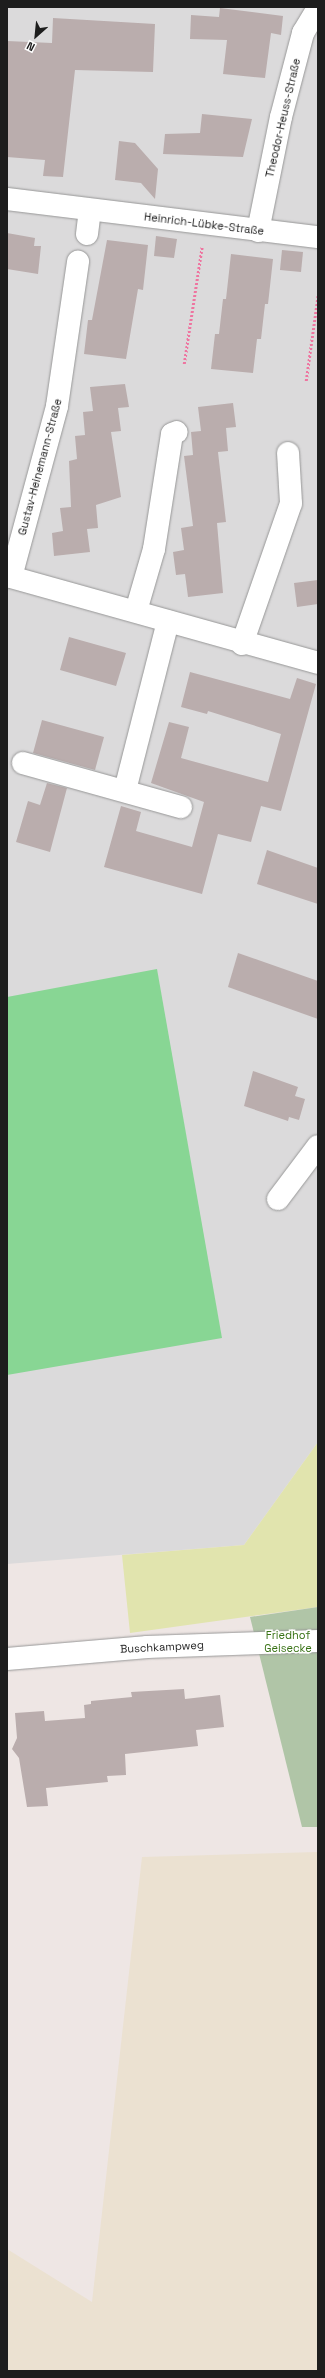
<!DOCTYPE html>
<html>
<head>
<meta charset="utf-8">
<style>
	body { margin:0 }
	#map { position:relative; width:325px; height:2378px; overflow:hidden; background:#eee6e4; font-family:"Space Grotesk",sans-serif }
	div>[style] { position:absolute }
	.residential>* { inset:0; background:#dbdadb }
	.farmland>* { inset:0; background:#ebe1d1 }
	.grass>* { inset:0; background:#e1e4ae }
	.cemetery>* { inset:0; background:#b0c5a7 }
	.pitch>* { inset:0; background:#88d694 }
	.building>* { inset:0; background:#baadad }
	.path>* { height:2.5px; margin-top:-1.25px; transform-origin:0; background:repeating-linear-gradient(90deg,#ee75a0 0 2px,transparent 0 4px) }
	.roads { filter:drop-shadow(0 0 1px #979797) drop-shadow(0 0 1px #979797) }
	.street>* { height:22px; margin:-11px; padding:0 11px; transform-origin:11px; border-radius:11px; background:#fff }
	span { translate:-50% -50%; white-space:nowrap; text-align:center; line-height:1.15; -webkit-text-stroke:3px #fff; paint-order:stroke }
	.street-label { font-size:11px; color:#1d1d1d }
	.park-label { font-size:11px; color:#387215 }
	.frame { position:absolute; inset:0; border:8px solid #1d1d1d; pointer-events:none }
	.north { position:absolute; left:16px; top:16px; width:40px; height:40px; -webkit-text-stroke:3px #fff; paint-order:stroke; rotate:207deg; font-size:11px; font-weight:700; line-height:16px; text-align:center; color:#1d1d1d }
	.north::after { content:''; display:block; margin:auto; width:14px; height:18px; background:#1d1d1d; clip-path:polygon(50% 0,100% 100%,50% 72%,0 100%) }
</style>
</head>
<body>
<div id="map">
	<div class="residential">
		<div style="clip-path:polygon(7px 7px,318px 7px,318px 1442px,244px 1545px,7px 1564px)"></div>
	</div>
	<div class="farmland">
		<div style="clip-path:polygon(318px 1852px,318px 2371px,7px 2371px,7px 2249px,92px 2302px,142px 1857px)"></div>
	</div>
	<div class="grass">
		<div style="clip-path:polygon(318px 1442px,318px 1607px,130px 1633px,122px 1555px,244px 1545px)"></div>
	</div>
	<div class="cemetery">
		<div style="clip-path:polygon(318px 1607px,318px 1827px,302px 1827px,250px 1617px)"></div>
	</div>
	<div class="pitch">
		<div style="clip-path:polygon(157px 969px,222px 1338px,7px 1375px,7px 997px)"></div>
	</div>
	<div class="building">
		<div style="clip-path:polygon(220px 8px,283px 16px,281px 35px,271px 33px,265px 78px,223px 74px,227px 40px,190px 39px,191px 15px,219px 17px)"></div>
		<div style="clip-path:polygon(53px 18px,155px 24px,153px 72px,75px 70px,63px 177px,43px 176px,45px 160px,7px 157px,7px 41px,52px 43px)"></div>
		<div style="clip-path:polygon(202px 114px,252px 119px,243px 157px,163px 154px,165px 134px,200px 133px)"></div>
		<div style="clip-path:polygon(119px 141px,135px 143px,158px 169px,155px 199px,141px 183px,115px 180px)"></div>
		<div style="clip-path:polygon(7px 233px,35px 238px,34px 246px,41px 246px,38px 274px,7px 269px)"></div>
		<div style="clip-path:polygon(156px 236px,177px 239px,174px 258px,154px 256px)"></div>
		<div style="clip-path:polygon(107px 240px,148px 245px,143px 290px,138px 289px,126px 359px,84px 354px,88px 320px,92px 320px)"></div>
		<div style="clip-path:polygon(282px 250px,303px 252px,301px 272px,280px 270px)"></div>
		<div style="clip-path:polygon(231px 254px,273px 259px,268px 304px,265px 304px,261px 339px,257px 339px,253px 373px,211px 369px,215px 334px,219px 334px,223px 299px,226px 299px)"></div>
		<div style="clip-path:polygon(125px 384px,129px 407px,118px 408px,121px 431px,111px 432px,121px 497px,96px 505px,98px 528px,87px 529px,90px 552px,54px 556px,52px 533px,63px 531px,60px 508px,71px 507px,69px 461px,77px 459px,75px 436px,85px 435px,83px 412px,93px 411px,90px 387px)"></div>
		<div style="clip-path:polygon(233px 403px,236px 427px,226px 428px,228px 451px,218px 452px,226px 522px,217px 523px,223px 593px,188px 597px,185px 574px,176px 575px,173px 552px,184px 550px,181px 528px,193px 526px,184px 456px,193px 455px,191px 432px,201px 431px,198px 407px)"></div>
		<div style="clip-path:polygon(318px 580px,318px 604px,297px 607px,294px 583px)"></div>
		<div style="clip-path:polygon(69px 637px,126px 653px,116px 686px,60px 670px)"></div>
		<div style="clip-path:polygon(190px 672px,290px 699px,297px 678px,316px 684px,281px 811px,261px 806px,251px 842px,218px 834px,202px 894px,104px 867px,121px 806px,141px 812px,136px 831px,192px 847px,204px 802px,151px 783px,169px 722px,189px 727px,181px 758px,268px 782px,281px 734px,208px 711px,207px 714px,181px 707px)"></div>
		<div style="clip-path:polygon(42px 720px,104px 737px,95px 770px,33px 753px)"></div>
		<div style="clip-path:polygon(47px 783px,67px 788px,50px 852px,16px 842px,28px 801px,40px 805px)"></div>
		<div style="clip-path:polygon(267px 850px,318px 868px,318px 904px,257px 884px)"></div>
		<div style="clip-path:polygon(238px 953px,318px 981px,318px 1019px,228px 987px)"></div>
		<div style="clip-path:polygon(253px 1071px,298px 1087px,295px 1096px,305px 1099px,299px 1120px,289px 1117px,288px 1121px,244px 1106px)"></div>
		<div style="clip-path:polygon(184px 1689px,185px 1699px,220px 1695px,224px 1727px,196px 1730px,198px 1746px,125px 1754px,126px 1775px,107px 1776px,108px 1782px,46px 1788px,48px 1806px,27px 1807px,19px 1758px,12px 1749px,17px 1738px,15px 1713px,44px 1711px,45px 1721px,85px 1718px,84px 1705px,91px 1704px,91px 1701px,132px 1697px,131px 1692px)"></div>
	</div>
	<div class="path">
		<div style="left:184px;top:364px;width:119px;rotate:-81.3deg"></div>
		<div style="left:306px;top:381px;width:87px;rotate:-82.1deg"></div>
	</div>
	<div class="roads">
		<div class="street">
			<div style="left:7px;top:199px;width:313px;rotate:7deg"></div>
			<div style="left:258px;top:231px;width:116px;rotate:-78.6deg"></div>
			<div style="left:281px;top:117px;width:87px;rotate:-75.3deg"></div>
			<div style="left:303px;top:33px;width:29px;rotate:-59deg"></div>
			<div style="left:87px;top:234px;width:24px;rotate:-83deg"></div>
			<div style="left:7px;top:576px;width:323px;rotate:15.6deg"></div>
			<div style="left:11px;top:577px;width:177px;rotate:-74.9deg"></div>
			<div style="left:57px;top:406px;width:146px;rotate:-81.7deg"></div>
			<div style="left:136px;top:611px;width:65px;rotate:-73.8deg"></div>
			<div style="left:154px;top:549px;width:116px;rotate:-81.1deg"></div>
			<div style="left:172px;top:434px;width:5px;rotate:-22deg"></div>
			<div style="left:242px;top:644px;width:149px;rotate:-70.8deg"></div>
			<div style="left:291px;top:503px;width:50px;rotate:-93.4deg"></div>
			<div style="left:23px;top:763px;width:164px;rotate:15.6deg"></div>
			<div style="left:125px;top:790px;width:174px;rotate:-75.7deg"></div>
			<div style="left:278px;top:1199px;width:66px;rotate:-53deg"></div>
			<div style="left:7px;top:1659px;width:141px;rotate:-4.9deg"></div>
			<div style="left:147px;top:1647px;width:171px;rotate:-2deg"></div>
		</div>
	</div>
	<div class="street-label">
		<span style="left:283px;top:118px;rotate:-77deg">Theodor-Heuss-Straße</span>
		<span style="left:204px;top:224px;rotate:7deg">Heinrich-Lübke-Straße</span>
		<span style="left:40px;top:467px;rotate:-75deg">Gustav-Heinemann-Straße</span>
		<span style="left:162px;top:1647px;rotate:-3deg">Buschkampweg</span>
	</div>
	<div class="park-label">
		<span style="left:288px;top:1642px">Friedhof<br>Geisecke</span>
	</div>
	<div class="frame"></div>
	<div class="north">N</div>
</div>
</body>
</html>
